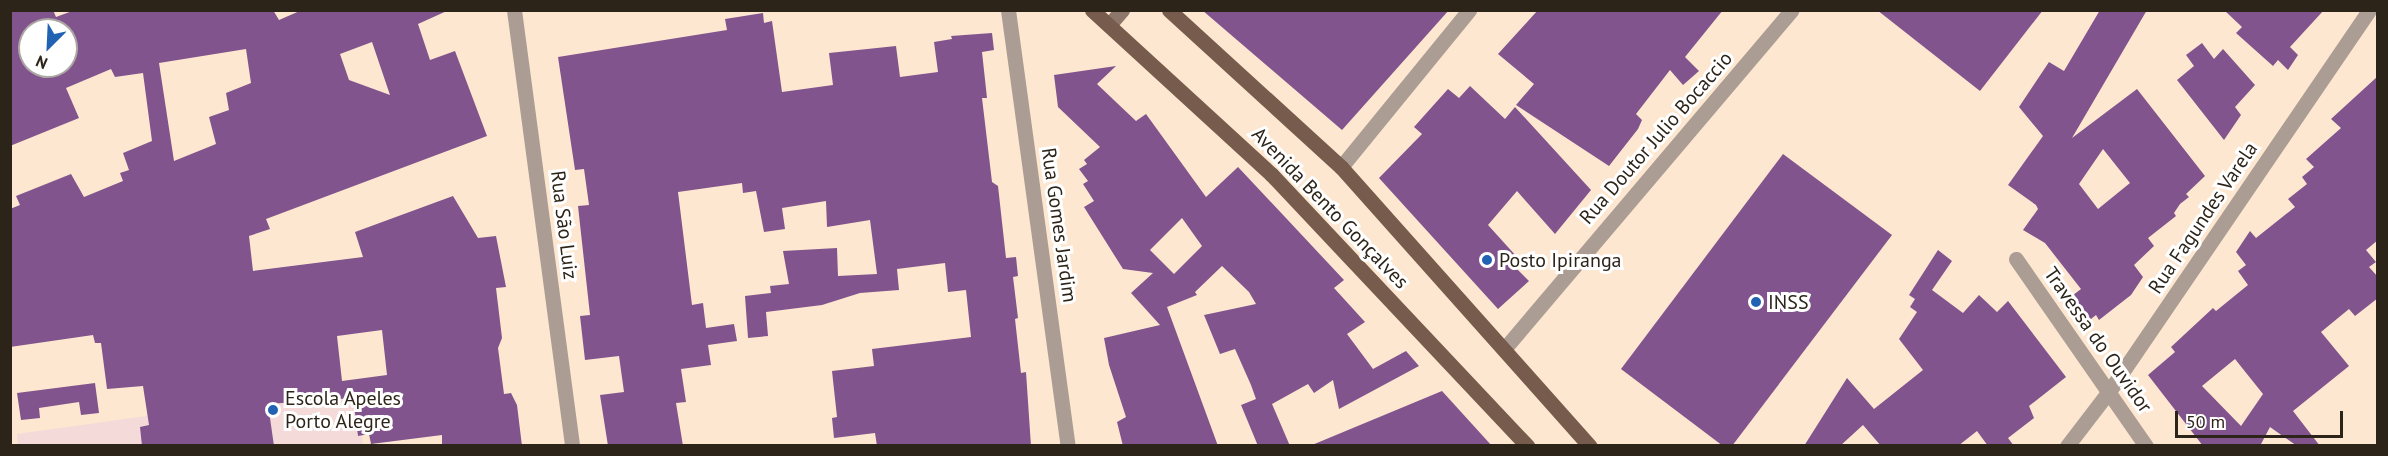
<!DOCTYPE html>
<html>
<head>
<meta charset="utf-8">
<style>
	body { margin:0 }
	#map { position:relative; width:2388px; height:456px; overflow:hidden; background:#fde7d0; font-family:"PT Sans",sans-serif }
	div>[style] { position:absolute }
	.education>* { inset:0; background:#f5dada }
	.building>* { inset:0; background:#81548d }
	.street>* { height:15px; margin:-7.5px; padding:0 7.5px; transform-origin:7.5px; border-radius:7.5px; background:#ac9d94 }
	.secondary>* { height:15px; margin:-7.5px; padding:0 7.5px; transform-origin:7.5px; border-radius:7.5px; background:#8d776b }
	.primary>* { height:15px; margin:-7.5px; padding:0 7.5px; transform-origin:7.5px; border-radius:7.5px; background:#775c4e }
	.dots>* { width:16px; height:16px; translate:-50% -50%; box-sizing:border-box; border:3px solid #fff; border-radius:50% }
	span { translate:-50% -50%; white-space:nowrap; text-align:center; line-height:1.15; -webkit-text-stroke:6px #fff; paint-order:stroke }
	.street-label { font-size:20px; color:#2d2419 }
	.poi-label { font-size:20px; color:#2d2419 }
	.left { translate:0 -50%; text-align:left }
	.frame { position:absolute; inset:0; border:12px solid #2d2419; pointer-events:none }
	.north { position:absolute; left:18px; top:18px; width:60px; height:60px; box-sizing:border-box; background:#fff; border:2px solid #aba7a3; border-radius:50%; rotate:204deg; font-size:16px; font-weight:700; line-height:24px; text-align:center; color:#2d2419 }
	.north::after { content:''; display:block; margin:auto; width:21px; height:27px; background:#2262b3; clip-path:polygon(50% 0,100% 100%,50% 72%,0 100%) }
	.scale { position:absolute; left:2175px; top:411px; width:168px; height:27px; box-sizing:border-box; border:3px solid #2d2419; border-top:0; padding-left:8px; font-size:18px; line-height:21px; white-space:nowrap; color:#2d2419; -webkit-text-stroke:4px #fff; paint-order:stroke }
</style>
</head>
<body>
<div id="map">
	<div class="education">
		<div style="clip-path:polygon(356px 387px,363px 445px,18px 446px,17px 434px)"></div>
	</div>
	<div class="building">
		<div style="clip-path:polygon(evenodd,10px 10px,53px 10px,56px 17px,75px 10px,273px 10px,279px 20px,302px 10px,449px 10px,418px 24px,430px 60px,455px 51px,487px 136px,266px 219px,270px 229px,249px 236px,253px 271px,363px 257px,355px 232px,453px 196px,478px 238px,496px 236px,506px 287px,496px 288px,502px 338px,498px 348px,504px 394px,511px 393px,517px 405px,522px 446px,442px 446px,442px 435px,371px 444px,369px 434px,358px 436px,353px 398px,268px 404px,274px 446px,142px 446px,140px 427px,149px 425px,143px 386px,107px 389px,101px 343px,95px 343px,93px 335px,10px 347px,10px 209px,20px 205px,16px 196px,71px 174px,84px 197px,123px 181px,120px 173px,129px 170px,123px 153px,152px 141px,143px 73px,115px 77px,111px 69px,66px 88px,79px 118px,10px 146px,10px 10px,30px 30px,66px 30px,66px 66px,30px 66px,30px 30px,10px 10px,372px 42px,390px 95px,349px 80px,340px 54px,372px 42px,10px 10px,246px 49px,251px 83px,226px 93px,229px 110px,209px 117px,216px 144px,174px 161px,159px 63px,246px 49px,10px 10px,382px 330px,387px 375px,342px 381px,337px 336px,382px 330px)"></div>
		<div style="clip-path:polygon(1202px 10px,1449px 10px,1342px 130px)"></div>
		<div style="clip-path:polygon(1538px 10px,1723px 10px,1685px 57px,1699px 71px,1683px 85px,1670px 70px,1636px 114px,1642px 120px,1638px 129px,1609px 166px,1516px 105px,1534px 84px,1498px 54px)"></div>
		<div style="clip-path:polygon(1877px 10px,2043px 10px,1980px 91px)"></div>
		<div style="clip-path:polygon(evenodd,2100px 10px,2147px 10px,2072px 138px,2137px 89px,2205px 176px,2186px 194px,2189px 197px,2180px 204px,2174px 213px,2176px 216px,2148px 238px,2154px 246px,2134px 265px,2143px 277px,2131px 295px,2099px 320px,2096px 315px,2086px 323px,2068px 299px,2081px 289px,2045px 243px,2023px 230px,2038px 209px,2036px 205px,2008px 185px,2043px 136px,2019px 107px,2049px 62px,2064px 71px,2100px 10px,2103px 149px,2130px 183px,2098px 209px,2079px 184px,2103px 149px)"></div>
		<div style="clip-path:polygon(2224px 10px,2324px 10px,2290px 47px,2298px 55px,2288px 70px,2278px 60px,2273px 66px,2236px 33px,2242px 27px)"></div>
		<div style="clip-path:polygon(763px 13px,764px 23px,772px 21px,782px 92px,833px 85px,829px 53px,896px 46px,900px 77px,938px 72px,934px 42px,952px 39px,951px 36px,992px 33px,994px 50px,982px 52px,987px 98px,982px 98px,992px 182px,998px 186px,1006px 258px,1016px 257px,1018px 276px,1013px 277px,1018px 318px,1015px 319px,1021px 373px,1026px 372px,1031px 446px,877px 446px,875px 433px,834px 438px,832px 418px,837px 417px,832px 371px,874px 366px,872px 349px,971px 337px,966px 290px,948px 292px,945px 263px,897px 269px,899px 290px,860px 293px,822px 305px,766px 312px,768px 336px,748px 338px,745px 296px,771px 293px,770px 286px,789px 284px,783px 251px,837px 248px,838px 276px,877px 274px,870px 220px,827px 227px,826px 201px,782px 208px,785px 229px,764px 232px,756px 191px,743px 193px,742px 183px,678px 192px,692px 305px,703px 303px,706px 328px,734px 324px,737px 341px,708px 345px,711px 365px,681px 369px,686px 402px,676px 403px,683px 446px,608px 446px,600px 395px,624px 392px,619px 356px,585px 360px,580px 316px,590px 315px,578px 206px,589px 205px,584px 169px,575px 170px,558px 57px,727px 30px,725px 19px)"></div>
		<div style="clip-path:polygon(2202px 43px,2214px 59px,2223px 49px,2255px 85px,2235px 107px,2241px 115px,2224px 140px,2177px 80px,2194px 66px,2186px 55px)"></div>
		<div style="clip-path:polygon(evenodd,1116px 66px,1097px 84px,1136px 121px,1146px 114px,1206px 197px,1238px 167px,1344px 280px,1334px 288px,1365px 322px,1347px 334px,1373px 369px,1406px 351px,1419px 366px,1339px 409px,1333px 380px,1314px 393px,1308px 384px,1272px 404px,1290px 446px,1258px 446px,1241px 405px,1256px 399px,1251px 385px,1235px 349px,1220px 354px,1204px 315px,1256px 304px,1249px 292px,1222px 266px,1195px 292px,1197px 295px,1167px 307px,1218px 446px,1123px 446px,1117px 422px,1126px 417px,1109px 365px,1104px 338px,1160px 325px,1131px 293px,1153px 273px,1123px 269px,1084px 207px,1094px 201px,1083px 184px,1088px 181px,1079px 169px,1087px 164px,1084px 160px,1100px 147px,1058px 107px,1054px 75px,1116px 66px,1182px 218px,1202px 246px,1174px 274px,1150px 250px,1182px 218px)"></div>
		<div style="clip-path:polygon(evenodd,2378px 76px,2378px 240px,2366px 250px,2376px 262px,2369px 267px,2378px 277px,2378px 298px,2355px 316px,2349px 309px,2321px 332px,2349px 366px,2293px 411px,2320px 446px,2297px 446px,2270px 427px,2260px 446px,2203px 446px,2148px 375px,2175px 352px,2171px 347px,2213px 308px,2216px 311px,2248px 285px,2238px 271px,2246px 265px,2236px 252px,2250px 231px,2256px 238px,2295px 207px,2288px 199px,2307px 184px,2302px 177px,2314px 167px,2306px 159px,2341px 128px,2331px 119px,2378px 76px,2235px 359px,2263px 394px,2241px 426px,2202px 386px,2235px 359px)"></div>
		<div style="clip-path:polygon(1470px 86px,1505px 119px,1515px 107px,1591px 190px,1555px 234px,1517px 191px,1488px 225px,1517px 257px,1511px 263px,1529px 281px,1498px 309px,1379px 178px,1422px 134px,1414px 127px,1448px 89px,1459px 98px)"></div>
		<div style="clip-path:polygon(1783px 154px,1892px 235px,1732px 446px,1723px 446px,1621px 369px)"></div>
		<div style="clip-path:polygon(1938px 250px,1952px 261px,1932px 290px,1963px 313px,1979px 295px,1997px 312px,2008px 301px,2066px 377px,2029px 406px,2034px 418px,2008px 438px,2014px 446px,1988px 446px,1977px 431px,1958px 446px,1881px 446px,1863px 425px,1840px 446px,1804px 446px,1847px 378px,1874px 409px,1923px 370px,1899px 339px,1917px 312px,1910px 307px,1915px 299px,1909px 295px)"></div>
		<div style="clip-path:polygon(95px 383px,99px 413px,81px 415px,79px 402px,39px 408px,40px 418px,21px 420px,17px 393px)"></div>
		<div style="clip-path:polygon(1442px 391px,1492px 446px,1312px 446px,1312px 445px)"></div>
	</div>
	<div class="street">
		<div style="left:514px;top:10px;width:440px;rotate:82.4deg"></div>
		<div style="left:1008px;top:10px;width:440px;rotate:82.2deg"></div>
		<div style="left:1341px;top:167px;width:203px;rotate:-50.8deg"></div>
		<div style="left:2016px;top:259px;width:228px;rotate:55.2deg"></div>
		<div style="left:1505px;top:348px;width:443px;rotate:-49.7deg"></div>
		<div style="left:2067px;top:446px;width:71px;rotate:-52.5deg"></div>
		<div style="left:2110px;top:390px;width:460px;rotate:-55.7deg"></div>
	</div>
	<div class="secondary">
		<div style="left:1109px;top:25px;width:20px;rotate:-49deg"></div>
	</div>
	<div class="primary">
		<div style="left:1092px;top:10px;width:243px;rotate:42.5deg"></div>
		<div style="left:1271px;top:174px;width:374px;rotate:46.7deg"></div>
		<div style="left:1169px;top:10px;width:233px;rotate:42.4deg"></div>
		<div style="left:1341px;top:167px;width:374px;rotate:48.3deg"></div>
	</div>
	<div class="dots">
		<div style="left:1487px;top:260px;background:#2262b3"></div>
		<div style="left:1756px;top:302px;background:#2262b3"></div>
		<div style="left:273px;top:410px;background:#2262b3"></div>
	</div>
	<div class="street-label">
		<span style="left:1656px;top:138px;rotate:-49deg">Rua Doutor Julio Bocaccio</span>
		<span style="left:1330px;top:208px;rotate:46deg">Avenida Bento Gonçalves</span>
		<span style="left:2203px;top:218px;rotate:-56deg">Rua Fagundes Varela</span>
		<span style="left:564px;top:225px;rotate:83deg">Rua São Luiz</span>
		<span style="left:1059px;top:225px;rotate:82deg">Rua Gomes Jardim</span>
		<span style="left:2098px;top:340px;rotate:55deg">Travessa do Ouvidor</span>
	</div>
	<div class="poi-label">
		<span class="left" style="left:1499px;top:260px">Posto Ipiranga</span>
		<span class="left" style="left:1768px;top:302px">INSS</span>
		<span class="left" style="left:285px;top:410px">Escola Apeles<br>Porto Alegre</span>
	</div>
	<div class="frame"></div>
	<div class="north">N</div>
	<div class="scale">50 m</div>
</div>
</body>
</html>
